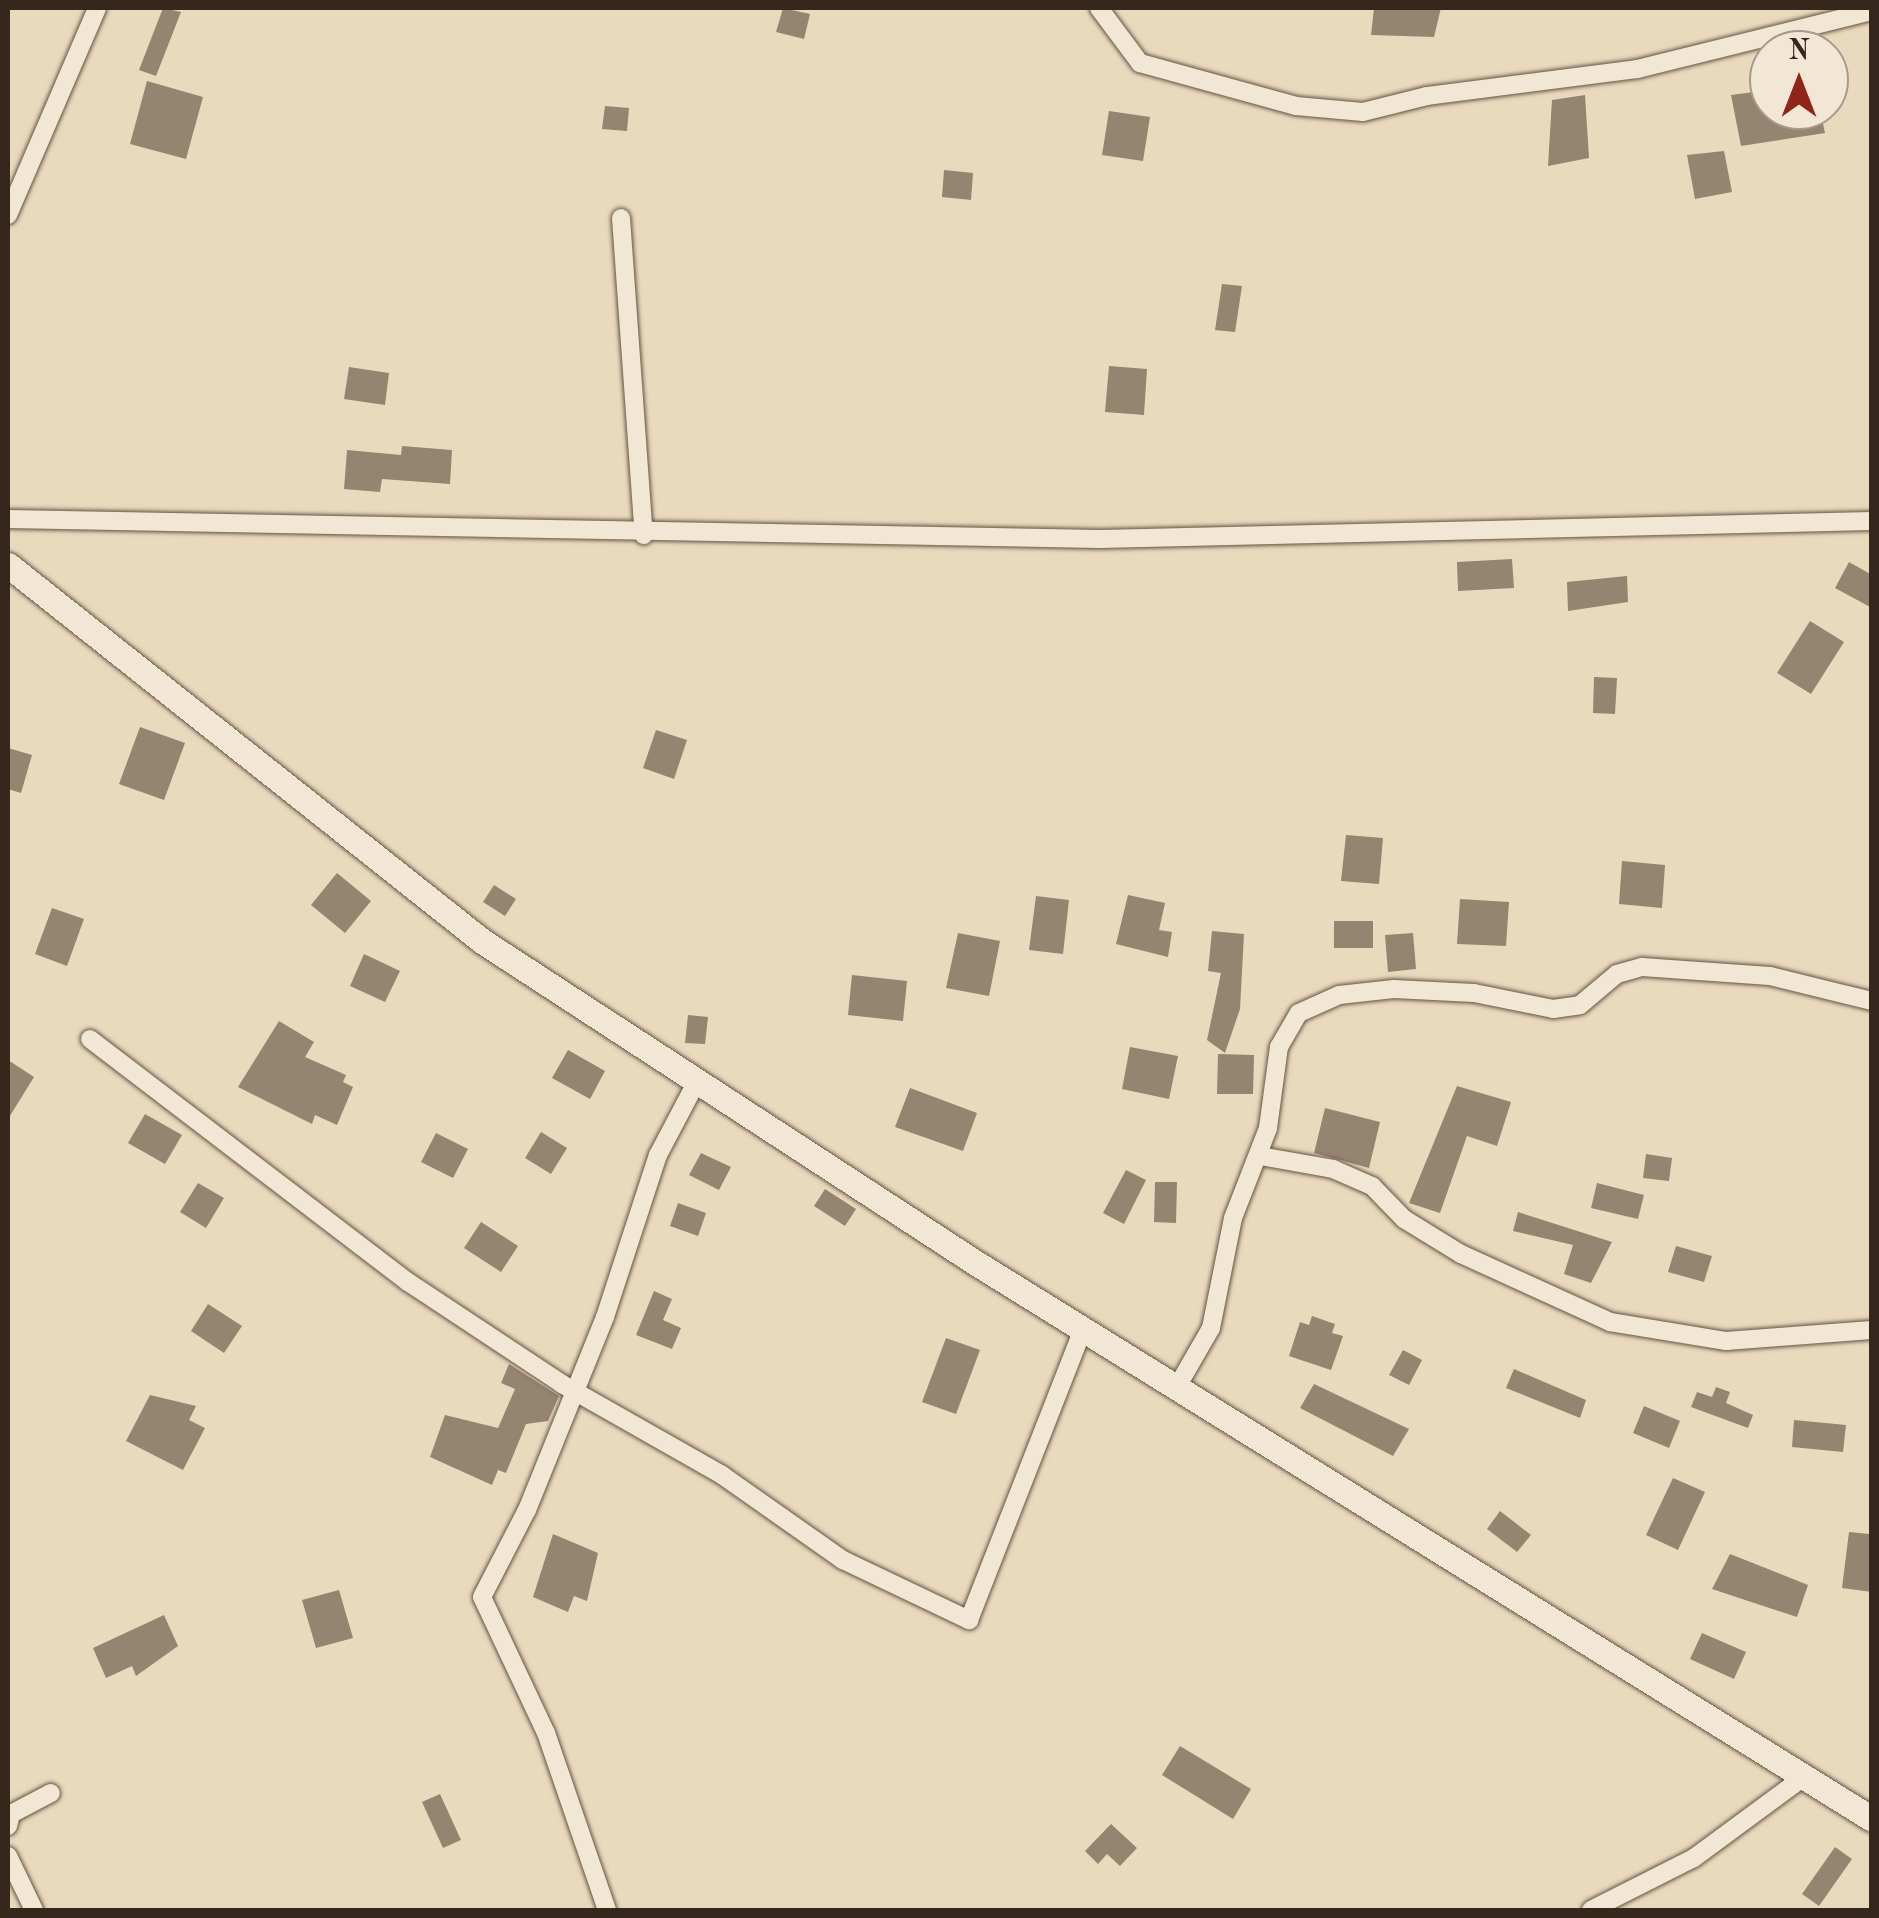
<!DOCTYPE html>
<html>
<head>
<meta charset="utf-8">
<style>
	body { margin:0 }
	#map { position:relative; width:1879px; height:1918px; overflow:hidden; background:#eadabd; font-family:"Old Standard TT",serif }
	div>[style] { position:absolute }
	.building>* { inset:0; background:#948470 }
	.roads { filter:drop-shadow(0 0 2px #635444) drop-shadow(0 0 2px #635444) }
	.street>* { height:18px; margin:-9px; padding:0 9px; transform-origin:9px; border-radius:9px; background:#f1e7d4 }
	.secondary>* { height:25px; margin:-12.5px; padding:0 12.5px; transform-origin:12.5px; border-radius:12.5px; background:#f1e7d4 }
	span { translate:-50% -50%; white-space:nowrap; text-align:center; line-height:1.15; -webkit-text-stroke:9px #f1e7d4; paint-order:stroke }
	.frame { position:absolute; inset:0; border:10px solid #36271c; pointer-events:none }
	.north { position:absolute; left:1749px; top:30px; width:100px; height:100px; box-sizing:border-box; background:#f1e7d4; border:2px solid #a69a8a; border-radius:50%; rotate:0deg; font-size:28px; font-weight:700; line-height:40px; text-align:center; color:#36271c }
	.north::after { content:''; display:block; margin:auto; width:35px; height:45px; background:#8f2418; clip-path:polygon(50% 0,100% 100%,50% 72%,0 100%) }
</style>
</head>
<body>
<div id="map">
	<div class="building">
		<div style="clip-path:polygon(163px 8px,181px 12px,156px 76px,139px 70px)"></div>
		<div style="clip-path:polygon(783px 8px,810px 14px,804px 39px,776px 32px)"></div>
		<div style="clip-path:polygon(1374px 8px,1441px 8px,1434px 37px,1371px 35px)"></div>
		<div style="clip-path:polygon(147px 81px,203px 97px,186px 159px,130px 144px)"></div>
		<div style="clip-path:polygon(1769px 90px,1769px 110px,1820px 110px,1825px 133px,1741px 146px,1731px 95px)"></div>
		<div style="clip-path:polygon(1585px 95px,1589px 158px,1548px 166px,1552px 100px)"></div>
		<div style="clip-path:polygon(605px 106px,629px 108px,627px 131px,602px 129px)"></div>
		<div style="clip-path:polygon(1109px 111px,1150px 117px,1143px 161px,1102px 155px)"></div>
		<div style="clip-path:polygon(1724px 151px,1732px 192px,1695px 199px,1687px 155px)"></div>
		<div style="clip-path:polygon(944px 170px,973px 173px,971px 200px,942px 197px)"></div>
		<div style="clip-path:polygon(1222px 284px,1242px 286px,1235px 332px,1215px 330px)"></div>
		<div style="clip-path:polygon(1109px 366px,1147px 369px,1144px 415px,1105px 412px)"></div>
		<div style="clip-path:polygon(349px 367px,389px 373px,385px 405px,344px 399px)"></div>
		<div style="clip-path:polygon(402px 446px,452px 450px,450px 484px,382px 479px,380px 492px,344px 489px,347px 450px,401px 455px)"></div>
		<div style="clip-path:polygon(1512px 559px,1514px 588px,1458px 591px,1457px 562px)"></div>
		<div style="clip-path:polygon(1849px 562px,1872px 575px,1872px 608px,1835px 588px)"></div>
		<div style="clip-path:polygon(1627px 576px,1628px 602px,1568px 611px,1567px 582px)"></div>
		<div style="clip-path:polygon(1810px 621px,1844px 642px,1811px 694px,1777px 673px)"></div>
		<div style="clip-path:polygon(1594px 677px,1617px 678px,1615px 714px,1593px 713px)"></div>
		<div style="clip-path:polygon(140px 727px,185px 743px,164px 800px,119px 784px)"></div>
		<div style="clip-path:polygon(656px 730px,687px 740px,674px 779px,643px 768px)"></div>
		<div style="clip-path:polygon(8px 748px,32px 755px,21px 793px,8px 789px)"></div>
		<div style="clip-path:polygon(1346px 835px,1383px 838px,1379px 884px,1341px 881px)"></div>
		<div style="clip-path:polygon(1622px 861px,1665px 865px,1662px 908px,1619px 904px)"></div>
		<div style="clip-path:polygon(337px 873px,371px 901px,345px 933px,311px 905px)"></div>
		<div style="clip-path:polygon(494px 885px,516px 899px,505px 916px,483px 902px)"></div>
		<div style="clip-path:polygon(1128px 895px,1165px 903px,1159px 930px,1172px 932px,1168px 957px,1116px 944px)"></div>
		<div style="clip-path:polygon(1036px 896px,1069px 900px,1063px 954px,1029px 950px)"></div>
		<div style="clip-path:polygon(1460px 899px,1509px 902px,1506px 946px,1457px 944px)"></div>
		<div style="clip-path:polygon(52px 908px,84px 919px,67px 966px,35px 954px)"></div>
		<div style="clip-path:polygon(1334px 921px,1373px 921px,1373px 948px,1334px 948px)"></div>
		<div style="clip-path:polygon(1212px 931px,1244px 934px,1240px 1009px,1225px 1053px,1207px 1040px,1221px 973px,1208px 971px)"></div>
		<div style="clip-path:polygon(958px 933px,1000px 941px,989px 996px,946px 988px)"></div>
		<div style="clip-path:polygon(1413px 933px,1416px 969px,1388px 972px,1385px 935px)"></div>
		<div style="clip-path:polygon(364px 954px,400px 971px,385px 1002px,350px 986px)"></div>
		<div style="clip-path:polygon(852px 975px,907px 981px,903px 1021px,848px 1015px)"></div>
		<div style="clip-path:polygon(688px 1015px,708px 1017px,705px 1044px,685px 1043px)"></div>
		<div style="clip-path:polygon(279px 1021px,314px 1042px,305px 1057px,346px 1075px,343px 1082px,353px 1087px,337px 1125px,315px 1115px,312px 1124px,238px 1087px)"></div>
		<div style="clip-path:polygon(1130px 1047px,1178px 1056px,1169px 1099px,1122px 1089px)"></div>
		<div style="clip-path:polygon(568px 1050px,605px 1071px,590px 1099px,552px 1078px)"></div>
		<div style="clip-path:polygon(1218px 1054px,1254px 1055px,1253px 1094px,1217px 1094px)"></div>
		<div style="clip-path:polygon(8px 1060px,34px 1077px,8px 1119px)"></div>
		<div style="clip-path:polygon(1457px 1086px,1511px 1102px,1497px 1146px,1467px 1136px,1440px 1213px,1409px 1203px)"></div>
		<div style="clip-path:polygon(910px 1088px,977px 1113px,963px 1151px,895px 1127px)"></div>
		<div style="clip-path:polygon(1325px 1108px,1380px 1122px,1369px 1168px,1314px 1153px)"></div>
		<div style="clip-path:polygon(145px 1114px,182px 1135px,165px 1164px,128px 1143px)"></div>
		<div style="clip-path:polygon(541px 1132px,567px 1148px,551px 1174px,525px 1158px)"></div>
		<div style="clip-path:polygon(436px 1133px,468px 1149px,453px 1178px,421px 1162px)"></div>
		<div style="clip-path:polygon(701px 1153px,731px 1167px,719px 1190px,689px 1175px)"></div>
		<div style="clip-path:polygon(1646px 1154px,1672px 1158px,1669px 1181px,1643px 1178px)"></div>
		<div style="clip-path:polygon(1126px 1170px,1146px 1180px,1124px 1224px,1103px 1213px)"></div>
		<div style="clip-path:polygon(1155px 1182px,1177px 1182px,1176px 1223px,1154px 1222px)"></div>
		<div style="clip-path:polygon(198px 1183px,224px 1198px,206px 1228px,180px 1212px)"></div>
		<div style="clip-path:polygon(1597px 1183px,1644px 1195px,1638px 1219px,1591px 1208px)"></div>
		<div style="clip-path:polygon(825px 1189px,856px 1209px,845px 1226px,814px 1206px)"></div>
		<div style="clip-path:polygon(678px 1203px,706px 1213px,698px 1236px,670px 1226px)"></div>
		<div style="clip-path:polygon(1518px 1212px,1612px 1242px,1591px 1283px,1564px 1274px,1573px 1245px,1513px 1231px)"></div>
		<div style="clip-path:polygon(481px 1222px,518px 1246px,501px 1272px,464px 1248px)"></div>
		<div style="clip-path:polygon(1676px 1246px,1712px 1256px,1704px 1282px,1668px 1272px)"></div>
		<div style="clip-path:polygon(654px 1291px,672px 1299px,663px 1320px,681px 1328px,672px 1349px,636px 1335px)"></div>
		<div style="clip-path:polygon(208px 1304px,242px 1326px,224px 1353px,191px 1331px)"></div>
		<div style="clip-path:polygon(1312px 1316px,1335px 1324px,1332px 1333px,1343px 1336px,1331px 1370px,1289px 1356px,1300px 1322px,1309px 1325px)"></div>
		<div style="clip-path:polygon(946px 1338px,980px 1350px,956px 1414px,922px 1402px)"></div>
		<div style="clip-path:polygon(1403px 1350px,1422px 1360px,1409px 1385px,1389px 1375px)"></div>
		<div style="clip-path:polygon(509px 1364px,559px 1396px,548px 1421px,526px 1424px,506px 1473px,498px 1470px,492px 1485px,430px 1457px,445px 1415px,498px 1428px,515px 1389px,501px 1383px)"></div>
		<div style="clip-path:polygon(1514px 1369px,1586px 1400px,1580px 1418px,1506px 1388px)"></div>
		<div style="clip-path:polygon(1314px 1384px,1409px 1429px,1393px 1456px,1300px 1408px)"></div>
		<div style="clip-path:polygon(1716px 1387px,1730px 1392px,1726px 1403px,1753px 1415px,1748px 1428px,1691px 1407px,1697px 1392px,1712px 1397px)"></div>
		<div style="clip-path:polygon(150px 1395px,196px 1406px,189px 1420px,205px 1428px,183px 1470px,126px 1441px)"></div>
		<div style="clip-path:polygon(1644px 1406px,1680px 1421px,1669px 1448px,1633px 1433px)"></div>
		<div style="clip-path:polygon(1794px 1420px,1846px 1425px,1843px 1452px,1792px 1447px)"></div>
		<div style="clip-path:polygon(1673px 1478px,1705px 1492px,1678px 1550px,1646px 1535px)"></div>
		<div style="clip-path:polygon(1500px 1511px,1531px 1535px,1517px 1552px,1487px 1529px)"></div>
		<div style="clip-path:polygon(1849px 1532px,1869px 1534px,1872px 1592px,1842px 1588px)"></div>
		<div style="clip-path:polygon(553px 1534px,598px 1553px,587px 1601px,574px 1596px,568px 1612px,533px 1597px)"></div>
		<div style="clip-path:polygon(1730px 1554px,1808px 1585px,1797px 1617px,1712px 1589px)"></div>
		<div style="clip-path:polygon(339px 1590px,353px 1638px,316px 1648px,302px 1600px)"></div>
		<div style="clip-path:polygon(164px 1615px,178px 1646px,136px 1676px,132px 1666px,106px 1678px,93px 1648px)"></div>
		<div style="clip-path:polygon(1702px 1633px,1746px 1652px,1734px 1679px,1690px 1659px)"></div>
		<div style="clip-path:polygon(1180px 1746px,1251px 1789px,1233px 1819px,1162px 1775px)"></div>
		<div style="clip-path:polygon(440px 1794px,461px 1840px,443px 1848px,422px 1802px)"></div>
		<div style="clip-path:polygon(1111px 1824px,1137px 1848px,1120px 1866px,1107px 1854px,1098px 1864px,1085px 1851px)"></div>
		<div style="clip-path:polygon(1835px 1847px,1852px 1859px,1819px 1906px,1802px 1894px)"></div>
	</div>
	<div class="roads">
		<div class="street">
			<div style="left:1099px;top:8px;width:69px;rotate:53.3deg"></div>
			<div style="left:1140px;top:63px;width:162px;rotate:15.4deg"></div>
			<div style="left:1296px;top:106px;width:67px;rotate:5.1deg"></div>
			<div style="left:1363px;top:112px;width:66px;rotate:-14deg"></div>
			<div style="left:1427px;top:96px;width:212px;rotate:-7.3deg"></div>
			<div style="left:1637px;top:69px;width:242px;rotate:-13.9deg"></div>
			<div style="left:8px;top:215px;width:225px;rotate:-66.7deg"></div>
			<div style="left:621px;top:218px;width:318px;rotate:85.9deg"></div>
			<div style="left:8px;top:519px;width:1092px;rotate:1.05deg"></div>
			<div style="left:1100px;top:539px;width:772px;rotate:-1.34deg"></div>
			<div style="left:90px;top:1039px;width:400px;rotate:37.4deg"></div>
			<div style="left:408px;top:1282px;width:185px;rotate:33.5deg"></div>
			<div style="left:562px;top:1384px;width:184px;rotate:29.6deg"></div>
			<div style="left:722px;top:1475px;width:148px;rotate:35.1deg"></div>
			<div style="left:843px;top:1560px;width:140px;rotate:25.5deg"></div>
			<div style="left:969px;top:1620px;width:313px;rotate:-68.6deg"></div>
			<div style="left:1260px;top:1156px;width:74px;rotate:10.1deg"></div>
			<div style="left:1333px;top:1169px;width:43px;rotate:23.6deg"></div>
			<div style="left:1372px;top:1186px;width:46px;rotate:45.9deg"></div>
			<div style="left:1404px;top:1219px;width:67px;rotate:31.6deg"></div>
			<div style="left:1461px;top:1254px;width:164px;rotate:24.5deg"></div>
			<div style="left:1610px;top:1322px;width:118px;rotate:9.3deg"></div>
			<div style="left:1726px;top:1341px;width:146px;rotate:-4.3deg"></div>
			<div style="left:1177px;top:1387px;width:68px;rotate:-60deg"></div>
			<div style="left:1211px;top:1328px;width:112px;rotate:-78.7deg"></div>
			<div style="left:1233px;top:1218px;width:97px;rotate:-68.7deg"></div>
			<div style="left:1268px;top:1128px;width:82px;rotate:-82.3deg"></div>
			<div style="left:1279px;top:1047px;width:39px;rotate:-60deg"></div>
			<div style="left:1299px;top:1013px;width:44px;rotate:-24.2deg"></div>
			<div style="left:1339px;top:995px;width:55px;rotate:-6.2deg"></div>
			<div style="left:1394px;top:989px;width:80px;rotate:2.9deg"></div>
			<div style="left:1474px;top:993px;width:81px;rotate:11.4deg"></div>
			<div style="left:1553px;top:1009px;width:27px;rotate:-8deg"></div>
			<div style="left:1580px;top:1005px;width:48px;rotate:-40deg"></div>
			<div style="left:1617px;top:974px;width:26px;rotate:-16deg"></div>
			<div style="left:1642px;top:967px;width:128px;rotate:4deg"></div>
			<div style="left:1770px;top:976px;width:105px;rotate:13.8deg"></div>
			<div style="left:8px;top:1826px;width:12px;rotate:-76deg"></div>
			<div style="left:11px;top:1814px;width:45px;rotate:-27.7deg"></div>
			<div style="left:8px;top:1856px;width:60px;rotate:64.3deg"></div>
			<div style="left:607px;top:1910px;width:187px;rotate:-109deg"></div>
			<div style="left:546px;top:1733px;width:150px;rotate:-115.2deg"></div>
			<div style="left:482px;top:1597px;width:98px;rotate:-62.7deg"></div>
			<div style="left:527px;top:1510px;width:208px;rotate:-68deg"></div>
			<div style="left:605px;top:1317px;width:170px;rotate:-71.9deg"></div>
			<div style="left:658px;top:1155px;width:84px;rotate:-62.2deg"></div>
			<div style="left:1591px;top:1910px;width:115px;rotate:-26.8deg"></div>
			<div style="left:1694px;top:1858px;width:137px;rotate:-36.4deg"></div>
		</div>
		<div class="secondary">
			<div style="left:8px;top:565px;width:605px;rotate:38.42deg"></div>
			<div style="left:482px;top:941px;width:590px;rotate:33.1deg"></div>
			<div style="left:976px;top:1263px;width:1054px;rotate:31.82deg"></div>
		</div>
	</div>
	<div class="frame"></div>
	<div class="north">N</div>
</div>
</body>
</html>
